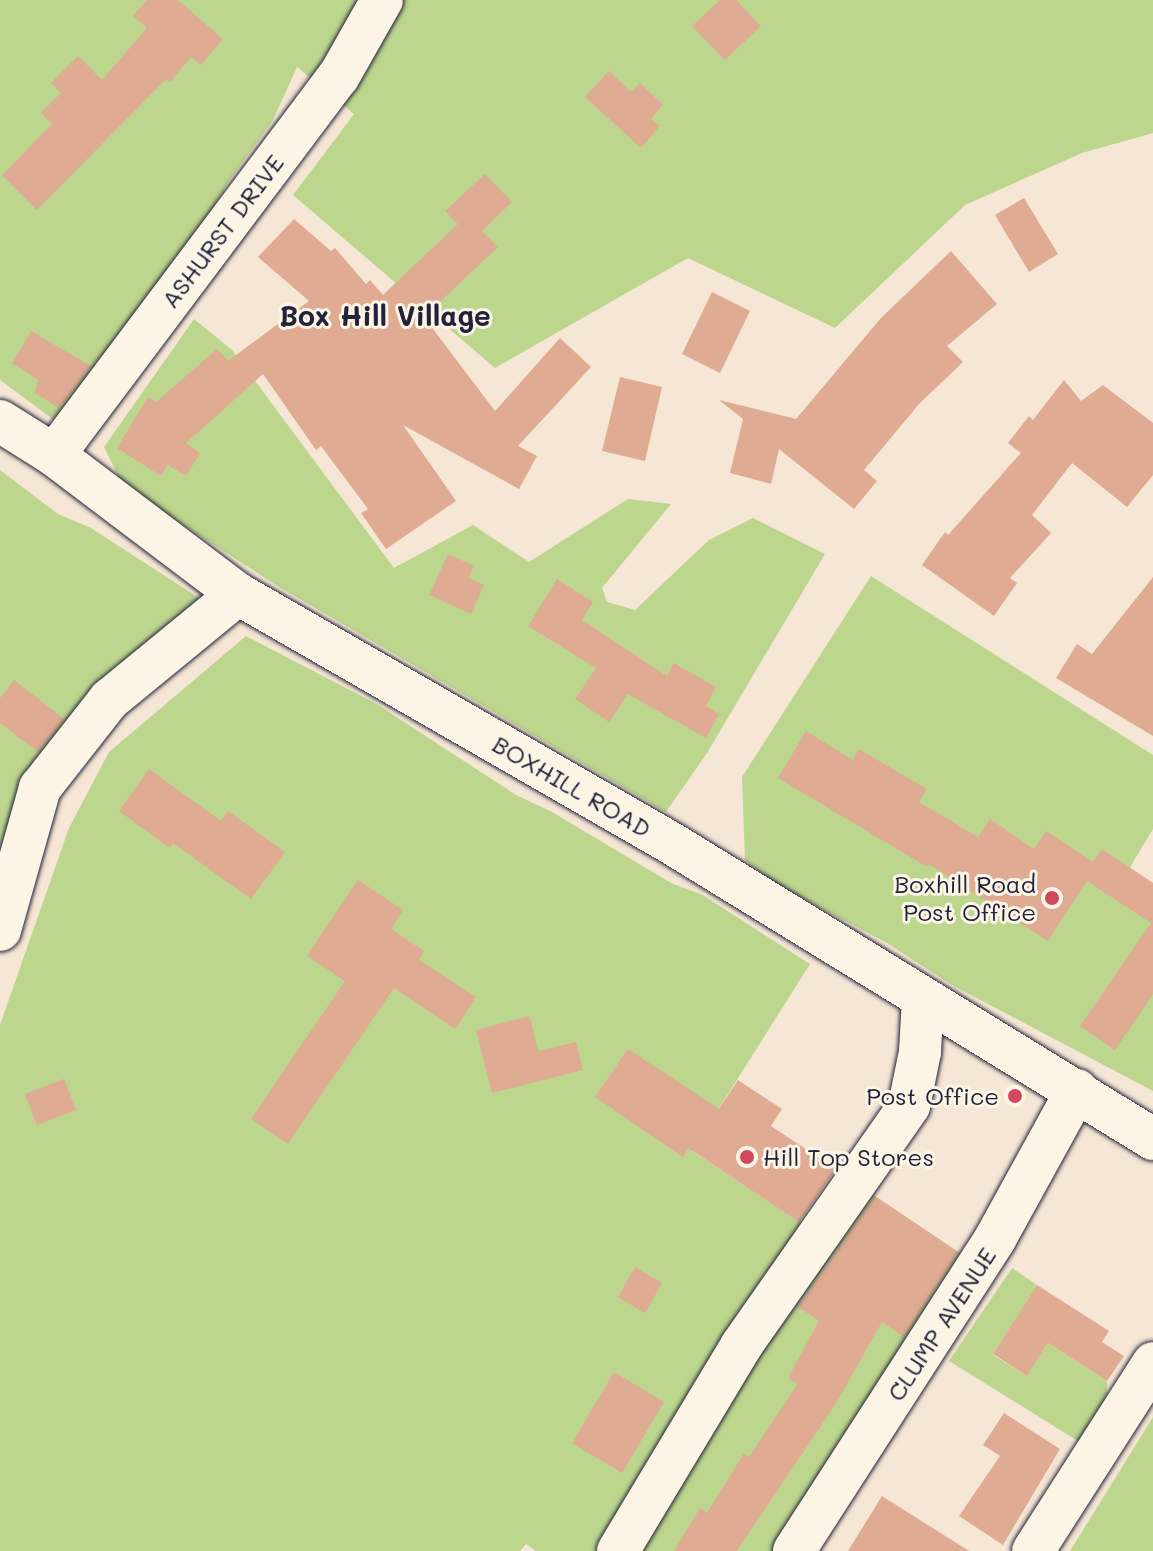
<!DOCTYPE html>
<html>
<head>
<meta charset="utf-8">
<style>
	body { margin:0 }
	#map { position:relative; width:1153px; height:1551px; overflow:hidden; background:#f6e6d5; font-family:Mali,sans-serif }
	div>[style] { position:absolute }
	.green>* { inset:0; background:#bcd68d }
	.building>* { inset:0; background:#dfab93 }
	.roads { filter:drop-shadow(0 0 2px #22223b) drop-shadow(0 0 2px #22223b) }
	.street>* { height:42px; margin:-21px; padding:0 21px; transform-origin:21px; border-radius:21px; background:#fcf5e5 }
	.dots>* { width:22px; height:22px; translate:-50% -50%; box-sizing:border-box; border:4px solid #fcf5e5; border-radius:50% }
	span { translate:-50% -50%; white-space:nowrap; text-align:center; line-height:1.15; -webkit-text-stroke:6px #fcf5e5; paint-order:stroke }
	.street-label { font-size:24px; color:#22223b }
	.poi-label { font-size:24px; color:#22223b }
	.right { translate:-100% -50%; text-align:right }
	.left { translate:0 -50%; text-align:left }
	.quarter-label { font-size:28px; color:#22223b; font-weight:700 }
</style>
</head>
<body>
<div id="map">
	<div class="green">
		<div style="clip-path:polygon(0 0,1153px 0,1153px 133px,1082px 153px,965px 205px,835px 328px,688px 258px,495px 368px,293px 195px,354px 114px,297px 67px,273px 120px,228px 182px,202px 229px,58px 423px,0 380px)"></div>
		<div style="clip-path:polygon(194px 319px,232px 350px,394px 568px,473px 525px,529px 562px,628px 499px,671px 504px,602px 588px,607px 602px,635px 610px,709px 540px,753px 518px,825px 554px,707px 753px,666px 812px,279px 587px,123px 486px,104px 447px)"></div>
		<div style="clip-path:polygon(0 470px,58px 514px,91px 528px,199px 598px,181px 625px,18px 792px,0 852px)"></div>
		<div style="clip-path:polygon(871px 576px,1153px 755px,1153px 829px,1115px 892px,1153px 918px,1153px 1091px,952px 985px,887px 943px,776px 884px,745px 860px,742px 777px)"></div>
		<div style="clip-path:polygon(246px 636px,375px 703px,516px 795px,552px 812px,673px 884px,701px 894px,810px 964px,692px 1151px,812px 1230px,603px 1551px,536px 1551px,526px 1544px,520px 1551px,0 1551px,0 1025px,69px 828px,109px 752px)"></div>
		<div style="clip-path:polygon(866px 1186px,873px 1195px,966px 1257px,777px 1551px,629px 1551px)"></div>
		<div style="clip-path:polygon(1012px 1268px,1037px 1285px,993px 1355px,1027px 1376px,1048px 1343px,1107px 1381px,1107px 1402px,1081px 1443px,949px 1361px)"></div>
		<div style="clip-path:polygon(1153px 1417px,1153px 1551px,1070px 1551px)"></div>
	</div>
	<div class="building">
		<div style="clip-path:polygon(147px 0,178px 0,223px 39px,201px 65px,191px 57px,170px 82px,166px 79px,37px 210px,2px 175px,52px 124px,41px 113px,61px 93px,51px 83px,78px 56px,102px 80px,147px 28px,133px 16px)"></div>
		<div style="clip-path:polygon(720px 0,736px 0,761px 26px,725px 60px,692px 26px)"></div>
		<div style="clip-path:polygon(609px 71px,631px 92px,640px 83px,663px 105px,651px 119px,660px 126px,641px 148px,585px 97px)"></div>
		<div style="clip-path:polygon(485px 174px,512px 202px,482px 231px,498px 247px,424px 317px,495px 411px,560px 338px,591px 367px,518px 446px,537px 456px,519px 489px,403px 425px,456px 501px,386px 549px,361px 513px,368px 509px,321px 446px,316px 450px,263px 374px,186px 443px,200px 453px,186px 476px,168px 465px,161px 476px,117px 448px,148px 397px,156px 402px,217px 349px,228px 361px,309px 301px,258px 257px,294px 219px,331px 251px,335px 248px,366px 284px,370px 280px,383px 295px,458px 224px,445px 211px)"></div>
		<div style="clip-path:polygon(1024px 198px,1058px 254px,1029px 272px,995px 215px)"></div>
		<div style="clip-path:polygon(951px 251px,997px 304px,947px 346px,963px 362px,919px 404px,864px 470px,877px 481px,854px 509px,779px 449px,771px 484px,730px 473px,743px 419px,719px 400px,796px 419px,881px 318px)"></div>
		<div style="clip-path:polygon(712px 292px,750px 311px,720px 373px,682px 354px)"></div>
		<div style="clip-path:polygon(31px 331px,91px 366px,59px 408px,35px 393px,38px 380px,12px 363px)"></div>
		<div style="clip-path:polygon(620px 377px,662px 387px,645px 461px,602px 451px)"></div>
		<div style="clip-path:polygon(1064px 380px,1081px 401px,1103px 385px,1153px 423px,1153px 475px,1127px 507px,1072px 463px,1032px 515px,1051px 533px,1010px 578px,1017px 583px,994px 616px,922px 565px,945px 532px,948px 535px,1021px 453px,1008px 443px,1029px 416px,1033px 420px)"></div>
		<div style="clip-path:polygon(448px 554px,474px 566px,468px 578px,484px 585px,471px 614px,429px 595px)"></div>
		<div style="clip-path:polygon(1153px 577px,1153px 736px,1056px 678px,1077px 644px,1092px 654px)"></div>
		<div style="clip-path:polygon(557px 579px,593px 602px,582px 620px,667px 676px,674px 663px,716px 687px,706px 706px,719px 714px,706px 738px,628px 694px,609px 722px,575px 699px,596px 668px,528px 626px)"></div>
		<div style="clip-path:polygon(14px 680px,64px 719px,38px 752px,0 723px,0 698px)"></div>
		<div style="clip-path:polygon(806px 731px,853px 760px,859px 749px,927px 789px,919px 802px,978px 837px,990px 819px,1034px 849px,1046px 831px,1093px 862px,1102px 849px,1153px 883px,1153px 994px,1115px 1050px,1080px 1026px,1151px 923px,1087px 881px,1048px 941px,929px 864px,927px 867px,778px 778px)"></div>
		<div style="clip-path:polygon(149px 769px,221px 821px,228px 811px,285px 852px,251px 899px,173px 843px,170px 848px,119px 811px)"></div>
		<div style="clip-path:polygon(358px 880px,403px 910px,391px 929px,424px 951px,419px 960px,476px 997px,455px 1029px,394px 988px,288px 1144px,251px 1119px,345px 981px,307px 956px)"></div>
		<div style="clip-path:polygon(530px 1016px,538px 1051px,576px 1042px,583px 1070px,492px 1093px,476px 1030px)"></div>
		<div style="clip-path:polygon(628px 1049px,719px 1109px,738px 1080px,782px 1109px,771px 1126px,836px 1169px,799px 1222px,688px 1148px,683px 1157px,595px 1097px)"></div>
		<div style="clip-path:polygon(64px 1079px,76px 1110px,37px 1125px,25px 1094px)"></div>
		<div style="clip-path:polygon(875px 1196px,958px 1252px,904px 1337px,882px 1322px,835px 1405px,737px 1551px,674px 1551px,700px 1508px,707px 1513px,744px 1453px,749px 1457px,798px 1384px,788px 1378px,819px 1321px,798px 1307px)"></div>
		<div style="clip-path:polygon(635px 1267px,662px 1283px,645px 1313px,618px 1297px)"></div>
		<div style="clip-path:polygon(1037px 1285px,1109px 1331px,1102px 1342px,1124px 1356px,1107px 1381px,1048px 1343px,1027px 1376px,993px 1354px)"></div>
		<div style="clip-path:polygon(614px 1372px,664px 1402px,622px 1473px,572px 1443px)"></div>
		<div style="clip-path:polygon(1004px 1413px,1060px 1449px,1003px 1545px,959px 1516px,1000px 1456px,983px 1445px)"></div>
		<div style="clip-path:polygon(882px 1496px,969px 1551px,848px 1551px)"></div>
	</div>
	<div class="roads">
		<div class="street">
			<div style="left:0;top:421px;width:64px;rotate:32.2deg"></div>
			<div style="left:54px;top:455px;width:231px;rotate:37.1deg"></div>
			<div style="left:238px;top:594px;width:499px;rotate:29.9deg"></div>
			<div style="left:671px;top:843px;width:566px;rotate:31.55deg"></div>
			<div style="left:54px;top:455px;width:474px;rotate:-53.1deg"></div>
			<div style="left:339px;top:76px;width:87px;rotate:-60.5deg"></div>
			<div style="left:0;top:930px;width:148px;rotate:-74.3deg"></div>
			<div style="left:40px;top:788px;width:112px;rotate:-51.9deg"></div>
			<div style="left:109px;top:700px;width:167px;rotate:-39.4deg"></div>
			<div style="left:618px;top:1551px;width:239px;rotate:-59deg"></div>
			<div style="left:741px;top:1346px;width:293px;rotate:-55deg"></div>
			<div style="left:909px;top:1106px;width:55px;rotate:-78.5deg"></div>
			<div style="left:920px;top:1052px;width:53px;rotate:-86.8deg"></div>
			<div style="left:794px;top:1551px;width:371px;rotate:-57.2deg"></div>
			<div style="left:995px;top:1239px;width:170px;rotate:-61.2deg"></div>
			<div style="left:1033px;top:1551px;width:223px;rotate:-57.4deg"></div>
		</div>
	</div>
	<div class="dots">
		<div style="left:1052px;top:898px;background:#d1495b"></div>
		<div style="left:1015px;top:1096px;background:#d1495b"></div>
		<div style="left:747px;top:1157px;background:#d1495b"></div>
	</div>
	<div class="street-label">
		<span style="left:222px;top:231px;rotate:-53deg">ASHURST DRIVE</span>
		<span style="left:572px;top:786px;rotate:30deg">BOXHILL ROAD</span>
		<span style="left:941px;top:1324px;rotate:-57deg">CLUMP AVENUE</span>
	</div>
	<div class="poi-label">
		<span class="right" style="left:1036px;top:898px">Boxhill Road<br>Post Office</span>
		<span class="right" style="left:999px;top:1096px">Post Office</span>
		<span class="left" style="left:763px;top:1157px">Hill Top Stores</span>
	</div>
	<div class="quarter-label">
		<span style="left:385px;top:315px">Box Hill Village</span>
	</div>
</div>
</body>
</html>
